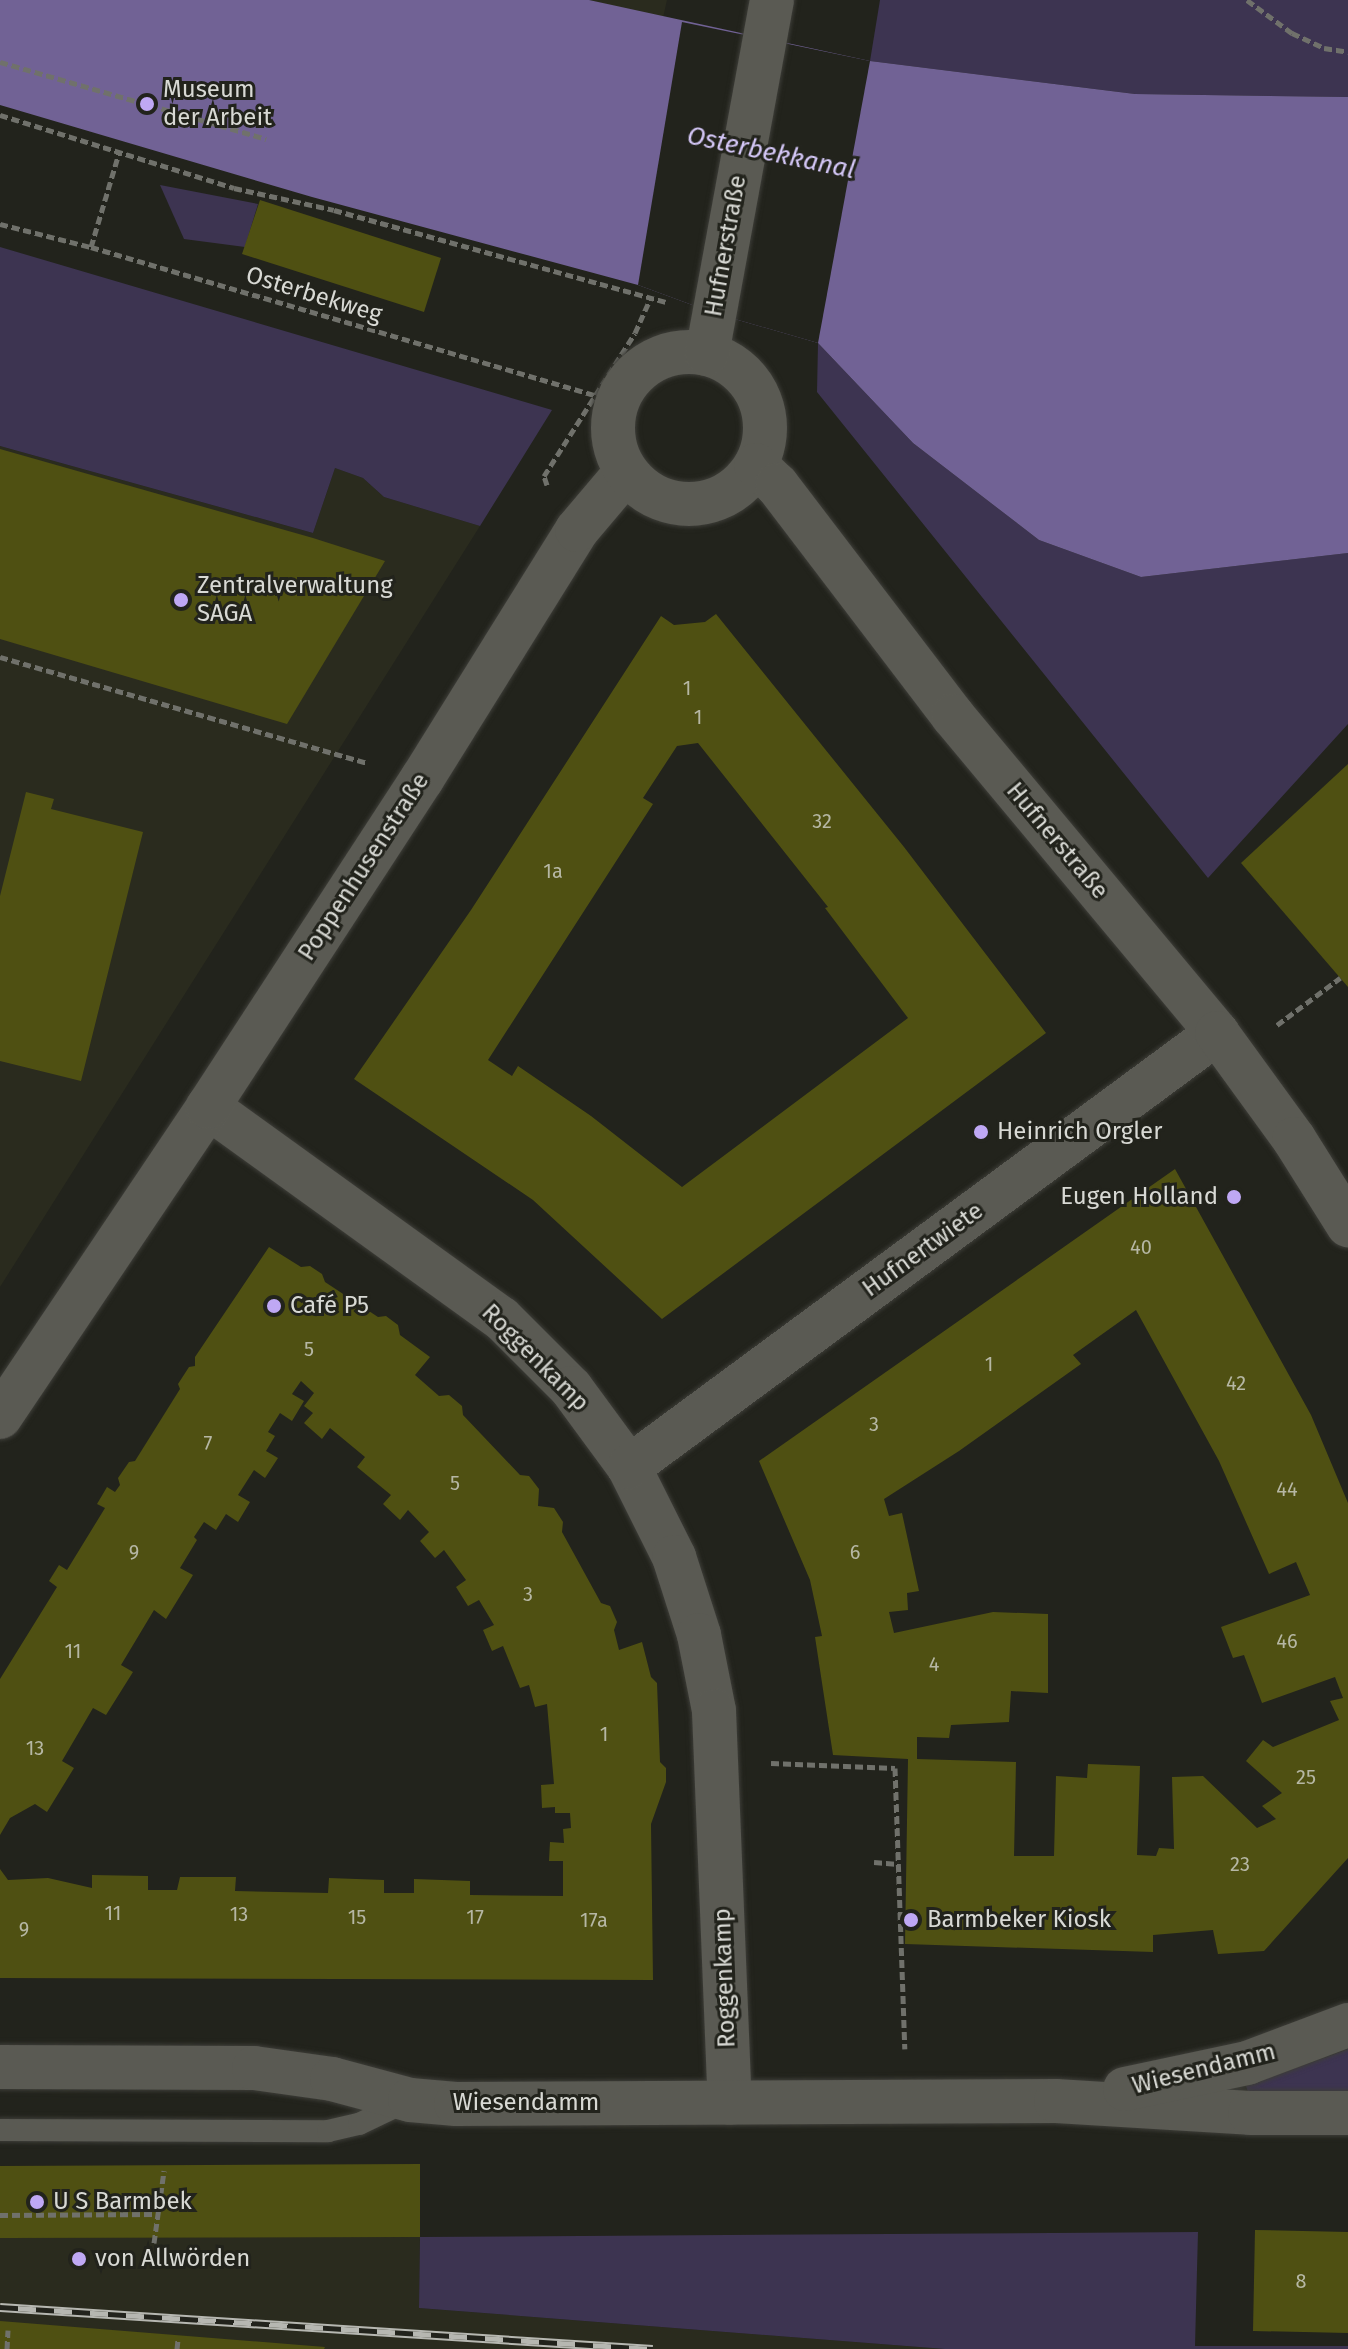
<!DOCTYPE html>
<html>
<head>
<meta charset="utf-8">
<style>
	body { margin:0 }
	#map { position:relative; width:1348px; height:2349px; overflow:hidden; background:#22231c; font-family:"Fira Sans",sans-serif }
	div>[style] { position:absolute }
	.built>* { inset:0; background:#2a2b1e }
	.green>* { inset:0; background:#3d3451 }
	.water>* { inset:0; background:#716295 }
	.pier>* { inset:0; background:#22231c }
	.building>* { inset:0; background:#4f5012 }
	.path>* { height:5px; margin-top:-2.5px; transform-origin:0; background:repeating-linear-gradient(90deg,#70716b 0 8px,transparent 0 12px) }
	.roads { filter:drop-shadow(0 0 2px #3d3d38) drop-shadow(0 0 2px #3d3d38) }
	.service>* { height:22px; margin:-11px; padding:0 11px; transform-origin:11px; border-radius:11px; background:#5a5a53 }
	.minor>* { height:44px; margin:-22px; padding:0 22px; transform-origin:22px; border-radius:22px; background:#5a5a53 }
	.tertiary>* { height:44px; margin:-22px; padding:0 22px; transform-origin:22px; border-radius:22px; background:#5a5a53 }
	.secondary>* { height:44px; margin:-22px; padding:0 22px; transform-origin:22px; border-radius:22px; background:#5a5a53 }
	.secondary>.ring { margin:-22px; padding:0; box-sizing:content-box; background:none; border:44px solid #5a5a53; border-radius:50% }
	.rail>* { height:9px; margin-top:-4.5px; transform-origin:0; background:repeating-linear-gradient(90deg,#22231c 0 18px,#b6b7b1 0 36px); box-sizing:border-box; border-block:2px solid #b6b7b1 }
	.dots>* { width:22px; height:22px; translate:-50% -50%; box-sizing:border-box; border:4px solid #22231c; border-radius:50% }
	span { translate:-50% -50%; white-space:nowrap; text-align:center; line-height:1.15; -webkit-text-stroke:6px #22231c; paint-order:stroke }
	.number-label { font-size:20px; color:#b6b7a4 }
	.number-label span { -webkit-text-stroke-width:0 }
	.poi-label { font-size:24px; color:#d8d9d4 }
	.left { translate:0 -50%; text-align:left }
	.right { translate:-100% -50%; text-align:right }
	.street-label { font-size:24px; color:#d8d9d4 }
	.water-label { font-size:26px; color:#d4c7f7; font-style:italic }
</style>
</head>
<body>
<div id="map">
	<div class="built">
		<div style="clip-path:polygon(589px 0,667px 0,663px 18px)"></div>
		<div style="clip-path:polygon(0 446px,313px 533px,335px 468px,363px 478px,384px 497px,480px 526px,0 1287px)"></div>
		<div style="clip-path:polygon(420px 2237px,419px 2308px,945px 2349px,0 2349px,0 2238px)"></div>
	</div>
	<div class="green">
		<div style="clip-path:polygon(880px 0,1348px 0,1348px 97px,1135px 94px,870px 61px)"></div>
		<div style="clip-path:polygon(160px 185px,258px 204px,245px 247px,184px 239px)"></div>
		<div style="clip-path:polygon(0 247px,552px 410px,480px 526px,384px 497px,363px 478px,335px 468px,313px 533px,0 446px)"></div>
		<div style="clip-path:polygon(818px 343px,913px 443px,1039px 540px,1141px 577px,1348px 553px,1348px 724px,1208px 878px,817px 392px)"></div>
		<div style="clip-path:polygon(1348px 2049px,1348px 2092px,1249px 2095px,1246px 2086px)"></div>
		<div style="clip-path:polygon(1198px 2232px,1195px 2346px,1348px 2346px,1348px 2349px,945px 2349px,419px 2308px,420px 2237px)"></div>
	</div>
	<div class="water">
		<div style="clip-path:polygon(0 0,589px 0,870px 61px,1135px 94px,1348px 97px,1348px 553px,1141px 577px,1039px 540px,913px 443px,818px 343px,714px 313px,638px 285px,312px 197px,0 105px)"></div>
	</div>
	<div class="pier">
		<div style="clip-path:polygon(682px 22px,870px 61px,818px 343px,714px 313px,638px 285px)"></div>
	</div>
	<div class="building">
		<div style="clip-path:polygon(260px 200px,441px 258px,424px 312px,242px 254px)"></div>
		<div style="clip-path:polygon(0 449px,313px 538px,385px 561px,287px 724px,0 639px)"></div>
		<div style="clip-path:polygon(evenodd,716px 614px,904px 847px,1046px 1033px,662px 1319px,533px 1200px,354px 1079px,471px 910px,661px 616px,674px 625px,705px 622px,716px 614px,698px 743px,828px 907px,825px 908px,908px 1018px,682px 1187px,591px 1116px,518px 1066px,512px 1076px,488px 1060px,653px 804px,643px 798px,677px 746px,698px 743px)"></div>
		<div style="clip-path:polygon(1348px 764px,1348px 987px,1241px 863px)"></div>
		<div style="clip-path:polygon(26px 792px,54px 799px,51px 809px,143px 832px,81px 1081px,0 1061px,0 896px)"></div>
		<div style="clip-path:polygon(evenodd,1175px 1169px,1311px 1415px,1348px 1503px,1348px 1858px,1264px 1951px,1218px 1954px,1213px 1930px,1153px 1935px,1153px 1952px,905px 1944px,908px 1759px,833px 1755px,815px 1637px,822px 1636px,810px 1580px,759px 1461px,1175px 1169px,1136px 1310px,1219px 1461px,1269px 1574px,1296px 1562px,1310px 1595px,1221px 1627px,1233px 1658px,1244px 1655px,1262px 1703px,1335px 1677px,1343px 1698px,1330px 1701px,1339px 1720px,1273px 1747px,1263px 1740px,1246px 1761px,1282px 1793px,1262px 1806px,1276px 1819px,1257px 1828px,1203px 1776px,1172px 1777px,1174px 1849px,1159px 1848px,1156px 1856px,1137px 1855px,1140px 1766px,1088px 1764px,1087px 1778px,1056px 1776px,1054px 1856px,1014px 1856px,1016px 1762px,917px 1759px,917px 1737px,949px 1738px,951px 1725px,1009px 1722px,1011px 1691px,1048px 1693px,1048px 1614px,993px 1612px,894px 1633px,889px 1612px,908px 1610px,907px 1593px,919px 1591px,902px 1513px,889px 1516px,884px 1499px,959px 1451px,1081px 1364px,1073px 1355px,1136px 1310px)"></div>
		<div style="clip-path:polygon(269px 1247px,301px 1267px,310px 1266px,322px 1274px,325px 1282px,378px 1317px,386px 1316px,398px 1325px,400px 1335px,430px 1357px,415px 1375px,439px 1396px,449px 1395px,462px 1406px,463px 1415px,520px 1475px,529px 1476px,539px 1489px,538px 1506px,554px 1508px,563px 1522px,562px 1532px,601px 1603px,610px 1606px,617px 1622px,614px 1630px,619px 1650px,642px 1642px,651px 1677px,657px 1683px,660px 1762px,666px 1768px,666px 1782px,651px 1824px,653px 1980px,0 1978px,0 1869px,8px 1880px,48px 1878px,92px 1888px,92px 1875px,148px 1876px,148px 1890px,177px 1890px,180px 1877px,236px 1877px,235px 1891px,328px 1893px,329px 1878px,384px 1880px,384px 1893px,414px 1893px,414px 1879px,470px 1881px,470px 1895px,563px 1896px,563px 1861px,549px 1861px,550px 1842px,564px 1843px,563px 1829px,571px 1828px,570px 1813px,555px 1813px,555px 1807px,542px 1808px,541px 1785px,554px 1784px,547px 1704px,535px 1707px,529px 1685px,520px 1688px,503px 1646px,492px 1651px,483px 1630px,494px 1625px,479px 1600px,468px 1606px,456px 1587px,466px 1580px,444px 1550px,435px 1558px,420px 1541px,429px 1532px,408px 1510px,400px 1520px,383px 1504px,391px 1495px,357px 1467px,365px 1457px,330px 1428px,322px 1439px,304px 1423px,313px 1413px,304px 1406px,314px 1393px,301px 1381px,292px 1394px,304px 1401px,292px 1421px,280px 1413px,268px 1432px,275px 1436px,266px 1451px,278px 1458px,265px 1478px,254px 1470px,238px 1495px,250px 1502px,238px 1522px,226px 1514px,216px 1530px,204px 1522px,194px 1537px,197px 1540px,180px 1568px,193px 1575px,166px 1619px,154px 1610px,121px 1665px,133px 1672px,106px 1715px,93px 1708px,62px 1761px,74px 1768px,47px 1812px,35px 1804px,10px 1818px,0 1835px,0 1679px,57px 1587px,49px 1581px,59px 1565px,67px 1570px,105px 1508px,97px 1504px,107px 1487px,115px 1492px,120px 1485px,118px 1478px,129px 1462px,135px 1461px,180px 1389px,178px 1384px,189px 1367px,195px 1366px,195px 1357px)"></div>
		<div style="clip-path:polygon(420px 2164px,420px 2237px,0 2238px,0 2166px)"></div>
		<div style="clip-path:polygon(1255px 2230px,1348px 2232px,1348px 2333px,1253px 2331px)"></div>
		<div style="clip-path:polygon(0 2321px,325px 2347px,324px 2349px,0 2349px)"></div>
	</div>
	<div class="path">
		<div style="left:1247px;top:0;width:56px;rotate:36.3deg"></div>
		<div style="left:1292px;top:33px;width:35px;rotate:25deg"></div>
		<div style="left:1324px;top:48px;width:24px;rotate:9deg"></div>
		<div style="left:0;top:62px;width:277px;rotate:16.1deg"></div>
		<div style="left:0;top:115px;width:245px;rotate:17.3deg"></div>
		<div style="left:234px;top:188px;width:102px;rotate:12.4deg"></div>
		<div style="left:334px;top:210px;width:344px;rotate:15.5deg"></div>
		<div style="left:0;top:224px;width:94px;rotate:14.2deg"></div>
		<div style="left:91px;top:247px;width:549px;rotate:16.39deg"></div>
		<div style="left:91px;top:247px;width:98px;rotate:-73.4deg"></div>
		<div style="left:547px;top:485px;width:9px;rotate:-108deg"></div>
		<div style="left:544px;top:476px;width:169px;rotate:-57.5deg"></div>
		<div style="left:635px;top:333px;width:37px;rotate:-66deg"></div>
		<div style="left:0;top:657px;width:382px;rotate:16.1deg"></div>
		<div style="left:1277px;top:1025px;width:79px;rotate:-36.7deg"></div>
		<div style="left:771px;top:1763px;width:124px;rotate:2.3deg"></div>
		<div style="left:895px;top:1768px;width:281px;rotate:88deg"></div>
		<div style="left:874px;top:1862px;width:24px;rotate:5deg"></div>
		<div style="left:0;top:2215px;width:158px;rotate:-0.4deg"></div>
		<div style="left:154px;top:2243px;width:73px;rotate:-82.1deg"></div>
		<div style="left:7px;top:2349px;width:19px;rotate:-87deg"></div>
		<div style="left:177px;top:2349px;width:9px;rotate:-84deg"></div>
	</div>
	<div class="roads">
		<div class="service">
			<div style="left:0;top:2130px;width:328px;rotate:0.2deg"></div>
			<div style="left:328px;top:2131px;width:32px;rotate:-13deg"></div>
			<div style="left:359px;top:2124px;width:51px;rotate:-25.6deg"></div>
		</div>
		<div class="minor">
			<div style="left:208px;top:1107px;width:361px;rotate:35.8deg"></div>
			<div style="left:501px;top:1318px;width:99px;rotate:45deg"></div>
			<div style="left:571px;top:1388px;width:98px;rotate:53.7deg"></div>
			<div style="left:629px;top:1467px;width:101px;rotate:63.4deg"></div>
			<div style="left:674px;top:1557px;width:82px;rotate:72.2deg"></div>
			<div style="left:699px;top:1635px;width:77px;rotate:78.8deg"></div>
			<div style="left:714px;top:1711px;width:392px;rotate:87.7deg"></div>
			<div style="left:629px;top:1467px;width:731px;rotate:-36.43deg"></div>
		</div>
		<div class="tertiary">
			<div style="left:0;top:1417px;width:373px;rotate:-56.1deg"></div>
			<div style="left:208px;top:1107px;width:392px;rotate:-56.9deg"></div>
			<div style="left:422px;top:779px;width:293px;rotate:-58.1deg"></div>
			<div style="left:577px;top:530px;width:76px;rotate:-49.8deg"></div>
			<div style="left:0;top:2067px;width:254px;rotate:0.2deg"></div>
			<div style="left:254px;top:2068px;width:79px;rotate:8deg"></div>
			<div style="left:332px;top:2079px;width:81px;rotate:15.1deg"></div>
			<div style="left:410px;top:2100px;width:46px;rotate:5deg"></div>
			<div style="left:456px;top:2104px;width:600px;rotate:-0.29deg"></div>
			<div style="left:1056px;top:2101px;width:194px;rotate:3.5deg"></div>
			<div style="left:1250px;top:2113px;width:98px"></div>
			<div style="left:1125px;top:2089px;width:125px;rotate:-12deg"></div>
			<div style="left:1247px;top:2063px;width:108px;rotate:-20.6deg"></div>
		</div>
		<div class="secondary">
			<div class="ring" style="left:613px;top:352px;width:108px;height:108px"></div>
			<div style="left:707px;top:354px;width:360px;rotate:-79.6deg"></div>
			<div style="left:756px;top:465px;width:29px;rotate:44deg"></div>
			<div style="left:777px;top:485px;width:290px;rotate:52.7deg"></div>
			<div style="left:953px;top:716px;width:413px;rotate:50.2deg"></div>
			<div style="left:1217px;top:1033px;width:131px;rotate:54deg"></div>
			<div style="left:1294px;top:1139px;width:102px;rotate:57.9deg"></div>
		</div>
	</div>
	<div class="rail">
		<div style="left:0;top:2307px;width:654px;rotate:3.68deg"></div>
	</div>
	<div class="dots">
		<div style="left:147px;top:104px;background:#bfa8f4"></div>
		<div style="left:181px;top:600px;background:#bfa8f4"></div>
		<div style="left:981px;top:1132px;background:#bfa8f4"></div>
		<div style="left:1234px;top:1197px;background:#bfa8f4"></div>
		<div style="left:274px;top:1306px;background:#bfa8f4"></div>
		<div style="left:911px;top:1920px;background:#bfa8f4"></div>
		<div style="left:37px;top:2202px;background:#bfa8f4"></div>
		<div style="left:79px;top:2259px;background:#bfa8f4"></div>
	</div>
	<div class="number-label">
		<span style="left:687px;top:688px">1</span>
		<span style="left:698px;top:717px">1</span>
		<span style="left:822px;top:821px">32</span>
		<span style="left:553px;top:871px">1a</span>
		<span style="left:1141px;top:1247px">40</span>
		<span style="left:309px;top:1349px">5</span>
		<span style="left:989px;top:1364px">1</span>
		<span style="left:1236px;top:1383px">42</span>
		<span style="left:874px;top:1424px">3</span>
		<span style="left:208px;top:1443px">7</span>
		<span style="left:455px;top:1483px">5</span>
		<span style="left:1287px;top:1489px">44</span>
		<span style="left:134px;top:1552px">9</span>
		<span style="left:855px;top:1552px">6</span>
		<span style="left:528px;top:1594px">3</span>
		<span style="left:1287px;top:1641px">46</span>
		<span style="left:73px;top:1651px">11</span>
		<span style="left:934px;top:1664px">4</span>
		<span style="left:604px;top:1734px">1</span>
		<span style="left:35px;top:1748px">13</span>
		<span style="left:1306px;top:1777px">25</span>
		<span style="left:1240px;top:1864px">23</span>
		<span style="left:113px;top:1913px">11</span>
		<span style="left:239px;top:1914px">13</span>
		<span style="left:357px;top:1917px">15</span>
		<span style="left:475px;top:1917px">17</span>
		<span style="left:594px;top:1920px">17a</span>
		<span style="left:24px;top:1929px">9</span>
		<span style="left:1301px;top:2281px">8</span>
	</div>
	<div class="poi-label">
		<span class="left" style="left:163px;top:104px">Museum<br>der Arbeit</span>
		<span class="left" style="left:197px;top:600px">Zentralverwaltung<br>SAGA</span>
		<span class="left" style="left:997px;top:1132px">Heinrich Orgler</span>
		<span class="right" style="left:1218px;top:1197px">Eugen Holland</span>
		<span class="left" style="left:290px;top:1306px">Café P5</span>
		<span class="left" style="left:927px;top:1920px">Barmbeker Kiosk</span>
		<span class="left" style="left:53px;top:2202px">U S Barmbek</span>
		<span class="left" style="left:95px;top:2259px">von Allwörden</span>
	</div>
	<div class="street-label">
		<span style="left:726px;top:246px;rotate:-80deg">Hufnerstraße</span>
		<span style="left:314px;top:295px;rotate:17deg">Osterbekweg</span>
		<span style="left:1057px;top:841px;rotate:50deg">Hufnerstraße</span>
		<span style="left:364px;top:867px;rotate:-57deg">Poppenhusenstraße</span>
		<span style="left:923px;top:1250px;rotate:-36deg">Hufnertwiete</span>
		<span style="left:535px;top:1358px;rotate:45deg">Roggenkamp</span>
		<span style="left:725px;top:1978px;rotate:-92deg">Roggenkamp</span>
		<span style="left:1204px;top:2069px;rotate:-14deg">Wiesendamm</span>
		<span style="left:526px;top:2103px">Wiesendamm</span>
	</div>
	<div class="water-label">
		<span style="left:771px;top:153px;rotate:12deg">Osterbekkanal</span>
	</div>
</div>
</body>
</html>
